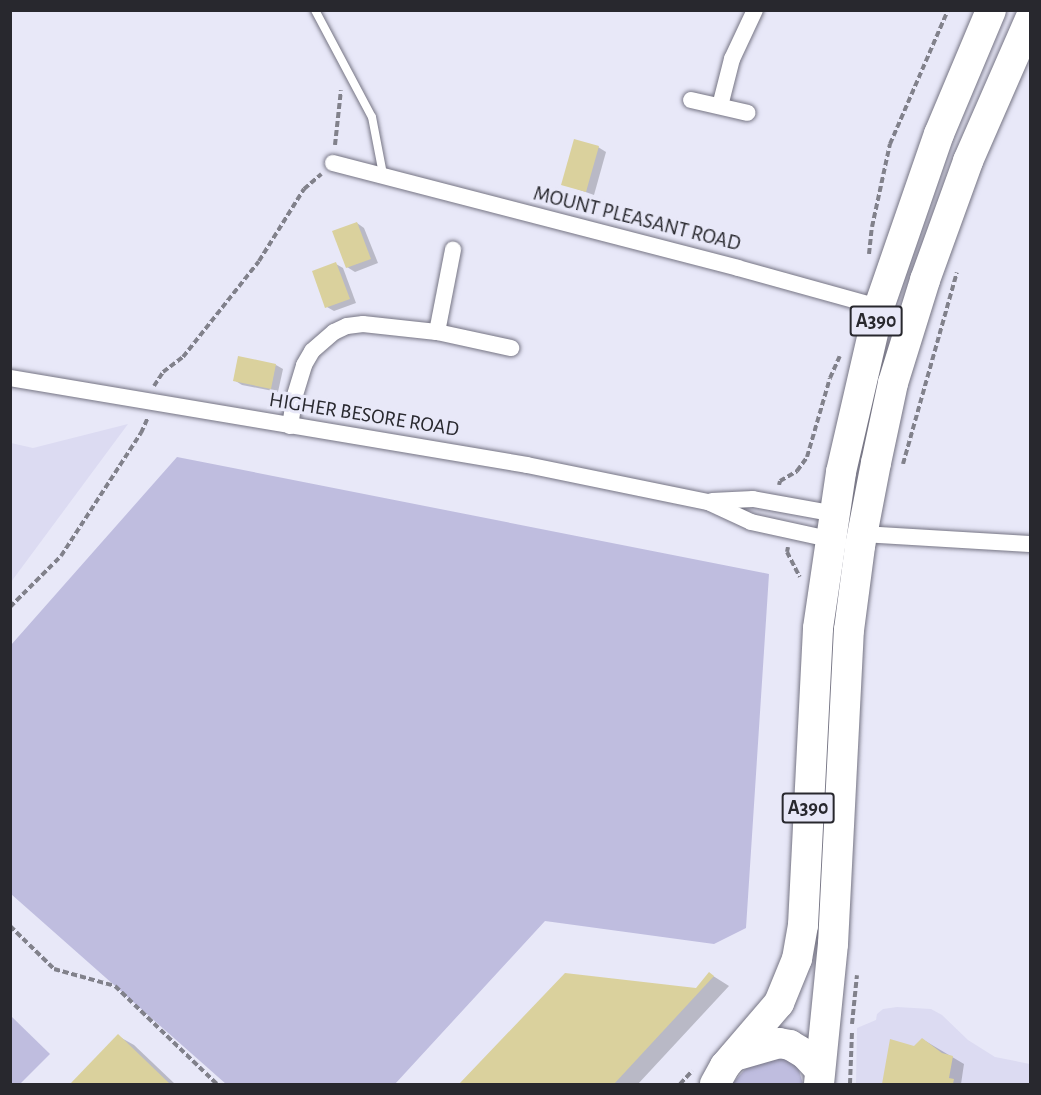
<!DOCTYPE html>
<html>
<head>
<meta charset="utf-8">
<style>
	body { margin:0 }
	#map { position:relative; width:1041px; height:1095px; overflow:hidden; background:#e8e8f8; font-family:"Alegreya Sans",sans-serif }
	div>[style] { position:absolute }
	.built>* { inset:0; background:#dcdbf2 }
	.green>* { inset:0; background:#bfbddf }
	.shadow>* { inset:0; background:#0003 }
	.building>* { inset:0; background:#dad19d }
	.path>* { height:4px; margin-top:-2px; transform-origin:0; background:repeating-linear-gradient(90deg,#81818b 0 6px,transparent 0 9px) }
	.roads { filter:drop-shadow(0 0 2px #757483) drop-shadow(0 0 2px #757483) }
	.lane>* { height:8px; margin:-4px; padding:0 4px; transform-origin:4px; border-radius:4px; background:#fff }
	.street>* { height:16px; margin:-8px; padding:0 8px; transform-origin:8px; border-radius:8px; background:#fff }
	.highway>* { height:30px; margin:-15px; padding:0 15px; transform-origin:15px; border-radius:15px; background:#fff }
	span { translate:-50% -50%; white-space:nowrap; text-align:center; line-height:1.15; -webkit-text-stroke:6px #e8e8f8; paint-order:stroke }
	.shield-label span { padding:2px 4px; background:#e8e8f8; border:2px solid; border-radius:4px; -webkit-text-stroke-width:0 }
	.shield-label { font-size:20px; color:#28282e; font-weight:700 }
	.street-label { font-size:21px; color:#28282e }
	.frame { position:absolute; inset:0; border:12px solid #28282e; pointer-events:none }
</style>
</head>
<body>
<div id="map">
	<div class="built">
		<div style="clip-path:polygon(128px 424px,11px 582px,11px 443px,33px 448px)"></div>
		<div style="clip-path:polygon(897px 1007px,931px 1009px,942px 1015px,968px 1040px,995px 1057px,1030px 1064px,1030px 1084px,856px 1084px,857px 1028px,876px 1020px,877px 1014px,883px 1009px)"></div>
	</div>
	<div class="green">
		<div style="clip-path:polygon(177px 457px,769px 574px,746px 928px,714px 944px,545px 921px,395px 1084px,226px 1084px,11px 894px,11px 645px)"></div>
		<div style="clip-path:polygon(11px 1016px,50px 1054px,20px 1084px,11px 1084px)"></div>
		<div style="clip-path:polygon(781px 1055px,798px 1067px,803px 1084px,732px 1084px,748px 1066px)"></div>
	</div>
	<div class="shadow">
		<div style="clip-path:polygon(598px 147px,606px 152px,594px 195px,563px 184px)"></div>
		<div style="clip-path:polygon(357px 223px,364px 228px,378px 263px,355px 272px,347px 267px)"></div>
		<div style="clip-path:polygon(336px 264px,343px 268px,356px 303px,334px 311px,327px 307px)"></div>
		<div style="clip-path:polygon(276px 365px,283px 369px,278px 392px,242px 385px,234px 380px)"></div>
		<div style="clip-path:polygon(710px 974px,729px 986px,638px 1084px,460px 1084px,565px 975px,697px 989px)"></div>
		<div style="clip-path:polygon(118px 1036px,134px 1045px,175px 1084px,72px 1084px)"></div>
		<div style="clip-path:polygon(922px 1039px,964px 1064px,961px 1084px,884px 1084px,891px 1041px,915px 1048px)"></div>
	</div>
	<div class="building">
		<div style="clip-path:polygon(574px 139px,599px 146px,586px 192px,561px 185px)"></div>
		<div style="clip-path:polygon(357px 222px,371px 259px,346px 268px,332px 231px)"></div>
		<div style="clip-path:polygon(336px 262px,350px 299px,325px 308px,312px 271px)"></div>
		<div style="clip-path:polygon(238px 356px,276px 364px,271px 389px,233px 381px)"></div>
		<div style="clip-path:polygon(709px 972px,714px 976px,614px 1084px,459px 1084px,565px 973px,696px 988px)"></div>
		<div style="clip-path:polygon(118px 1034px,170px 1084px,70px 1084px)"></div>
		<div style="clip-path:polygon(922px 1038px,942px 1053px,953px 1056px,949px 1078px,954px 1079px,953px 1084px,882px 1084px,890px 1039px,914px 1046px)"></div>
	</div>
	<div class="path">
		<div style="left:335px;top:145px;width:55px;rotate:-83.8deg"></div>
		<div style="left:869px;top:254px;width:27px;rotate:-84deg"></div>
		<div style="left:872px;top:227px;width:85px;rotate:-77.8deg"></div>
		<div style="left:890px;top:144px;width:146px;rotate:-66.6deg"></div>
		<div style="left:154px;top:386px;width:17px;rotate:-57deg"></div>
		<div style="left:163px;top:372px;width:25px;rotate:-37deg"></div>
		<div style="left:183px;top:357px;width:122px;rotate:-51.6deg"></div>
		<div style="left:259px;top:261px;width:85px;rotate:-58deg"></div>
		<div style="left:304px;top:189px;width:23px;rotate:-41deg"></div>
		<div style="left:903px;top:464px;width:199px;rotate:-74.3deg"></div>
		<div style="left:779px;top:485px;width:4px;rotate:-76deg"></div>
		<div style="left:780px;top:481px;width:20px;rotate:-30deg"></div>
		<div style="left:797px;top:471px;width:17px;rotate:-54deg"></div>
		<div style="left:807px;top:457px;width:82px;rotate:-73.8deg"></div>
		<div style="left:830px;top:378px;width:24px;rotate:-66deg"></div>
		<div style="left:788px;top:547px;width:5px;rotate:101deg"></div>
		<div style="left:787px;top:552px;width:28px;rotate:63deg"></div>
		<div style="left:10px;top:607px;width:72px;rotate:-45deg"></div>
		<div style="left:61px;top:556px;width:147px;rotate:-57deg"></div>
		<div style="left:141px;top:433px;width:17px;rotate:-66deg"></div>
		<div style="left:10px;top:926px;width:62px;rotate:44.3deg"></div>
		<div style="left:54px;top:969px;width:63px;rotate:15.6deg"></div>
		<div style="left:115px;top:986px;width:141px;rotate:43.9deg"></div>
		<div style="left:852px;top:1024px;width:49px;rotate:-84.2deg"></div>
		<div style="left:680px;top:1084px;width:18px;rotate:-47deg"></div>
		<div style="left:850px;top:1084px;width:53px;rotate:-87.8deg"></div>
	</div>
	<div class="roads">
		<div class="lane">
			<div style="left:315px;top:10px;width:121px;rotate:62deg"></div>
			<div style="left:372px;top:117px;width:58px;rotate:79.1deg"></div>
		</div>
		<div class="street">
			<div style="left:691px;top:100px;width:58px;rotate:12.8deg"></div>
			<div style="left:720px;top:106px;width:49px;rotate:-75.7deg"></div>
			<div style="left:732px;top:59px;width:54px;rotate:-64.9deg"></div>
			<div style="left:333px;top:163px;width:418px;rotate:14.5deg"></div>
			<div style="left:738px;top:268px;width:146px;rotate:15.5deg"></div>
			<div style="left:437px;top:332px;width:84px;rotate:-79deg"></div>
			<div style="left:10px;top:378px;width:524px;rotate:9.55deg"></div>
			<div style="left:527px;top:465px;width:185px;rotate:11.6deg"></div>
			<div style="left:708px;top:502px;width:47px;rotate:24.9deg"></div>
			<div style="left:751px;top:522px;width:89px;rotate:12.3deg"></div>
			<div style="left:290px;top:426px;width:31px;rotate:-81deg"></div>
			<div style="left:295px;top:395px;width:31px;rotate:-73deg"></div>
			<div style="left:304px;top:365px;width:16px;rotate:-60deg"></div>
			<div style="left:312px;top:351px;width:29px;rotate:-41deg"></div>
			<div style="left:334px;top:332px;width:14px;rotate:-25deg"></div>
			<div style="left:347px;top:326px;width:16px;rotate:-7deg"></div>
			<div style="left:363px;top:324px;width:74px;rotate:6.2deg"></div>
			<div style="left:437px;top:332px;width:76px;rotate:12.2deg"></div>
			<div style="left:712px;top:501px;width:41px;rotate:-2.8deg"></div>
			<div style="left:753px;top:499px;width:89px;rotate:10.3deg"></div>
			<div style="left:862px;top:534px;width:168px;rotate:3.4deg"></div>
		</div>
		<div class="highway">
			<div style="left:734px;top:1056px;width:47px;rotate:-16.1deg"></div>
			<div style="left:779px;top:1043px;width:11px;rotate:10deg"></div>
			<div style="left:790px;top:1045px;width:17px;rotate:31deg"></div>
			<div style="left:805px;top:1054px;width:21px;rotate:47deg"></div>
			<div style="left:715px;top:1084px;width:21px;rotate:-61deg"></div>
			<div style="left:725px;top:1066px;width:83px;rotate:-49.4deg"></div>
			<div style="left:779px;top:1003px;width:48px;rotate:-67.8deg"></div>
			<div style="left:797px;top:959px;width:35px;rotate:-80deg"></div>
			<div style="left:803px;top:925px;width:297px;rotate:-87.1deg"></div>
			<div style="left:818px;top:628px;width:158px;rotate:-81.6deg"></div>
			<div style="left:841px;top:472px;width:169px;rotate:-77deg"></div>
			<div style="left:879px;top:307px;width:183px;rotate:-70.9deg"></div>
			<div style="left:939px;top:134px;width:134px;rotate:-67.2deg"></div>
			<div style="left:819px;top:1084px;width:141px;rotate:-84.3deg"></div>
			<div style="left:833px;top:944px;width:314px;rotate:-87.1deg"></div>
			<div style="left:849px;top:630px;width:85px;rotate:-82.5deg"></div>
			<div style="left:860px;top:546px;width:85px;rotate:-79.1deg"></div>
			<div style="left:876px;top:463px;width:82px;rotate:-78deg"></div>
			<div style="left:893px;top:383px;width:108px;rotate:-72.7deg"></div>
			<div style="left:925px;top:280px;width:127px;rotate:-70.1deg"></div>
			<div style="left:968px;top:161px;width:155px;rotate:-66.4deg"></div>
		</div>
	</div>
	<div class="shield-label">
		<span style="left:876px;top:321px">A390</span>
		<span style="left:808px;top:808px">A390</span>
	</div>
	<div class="street-label">
		<span style="left:637px;top:219px;rotate:14deg">MOUNT PLEASANT ROAD</span>
		<span style="left:364px;top:415px;rotate:9deg">HIGHER BESORE ROAD</span>
	</div>
	<div class="frame"></div>
</div>
</body>
</html>
